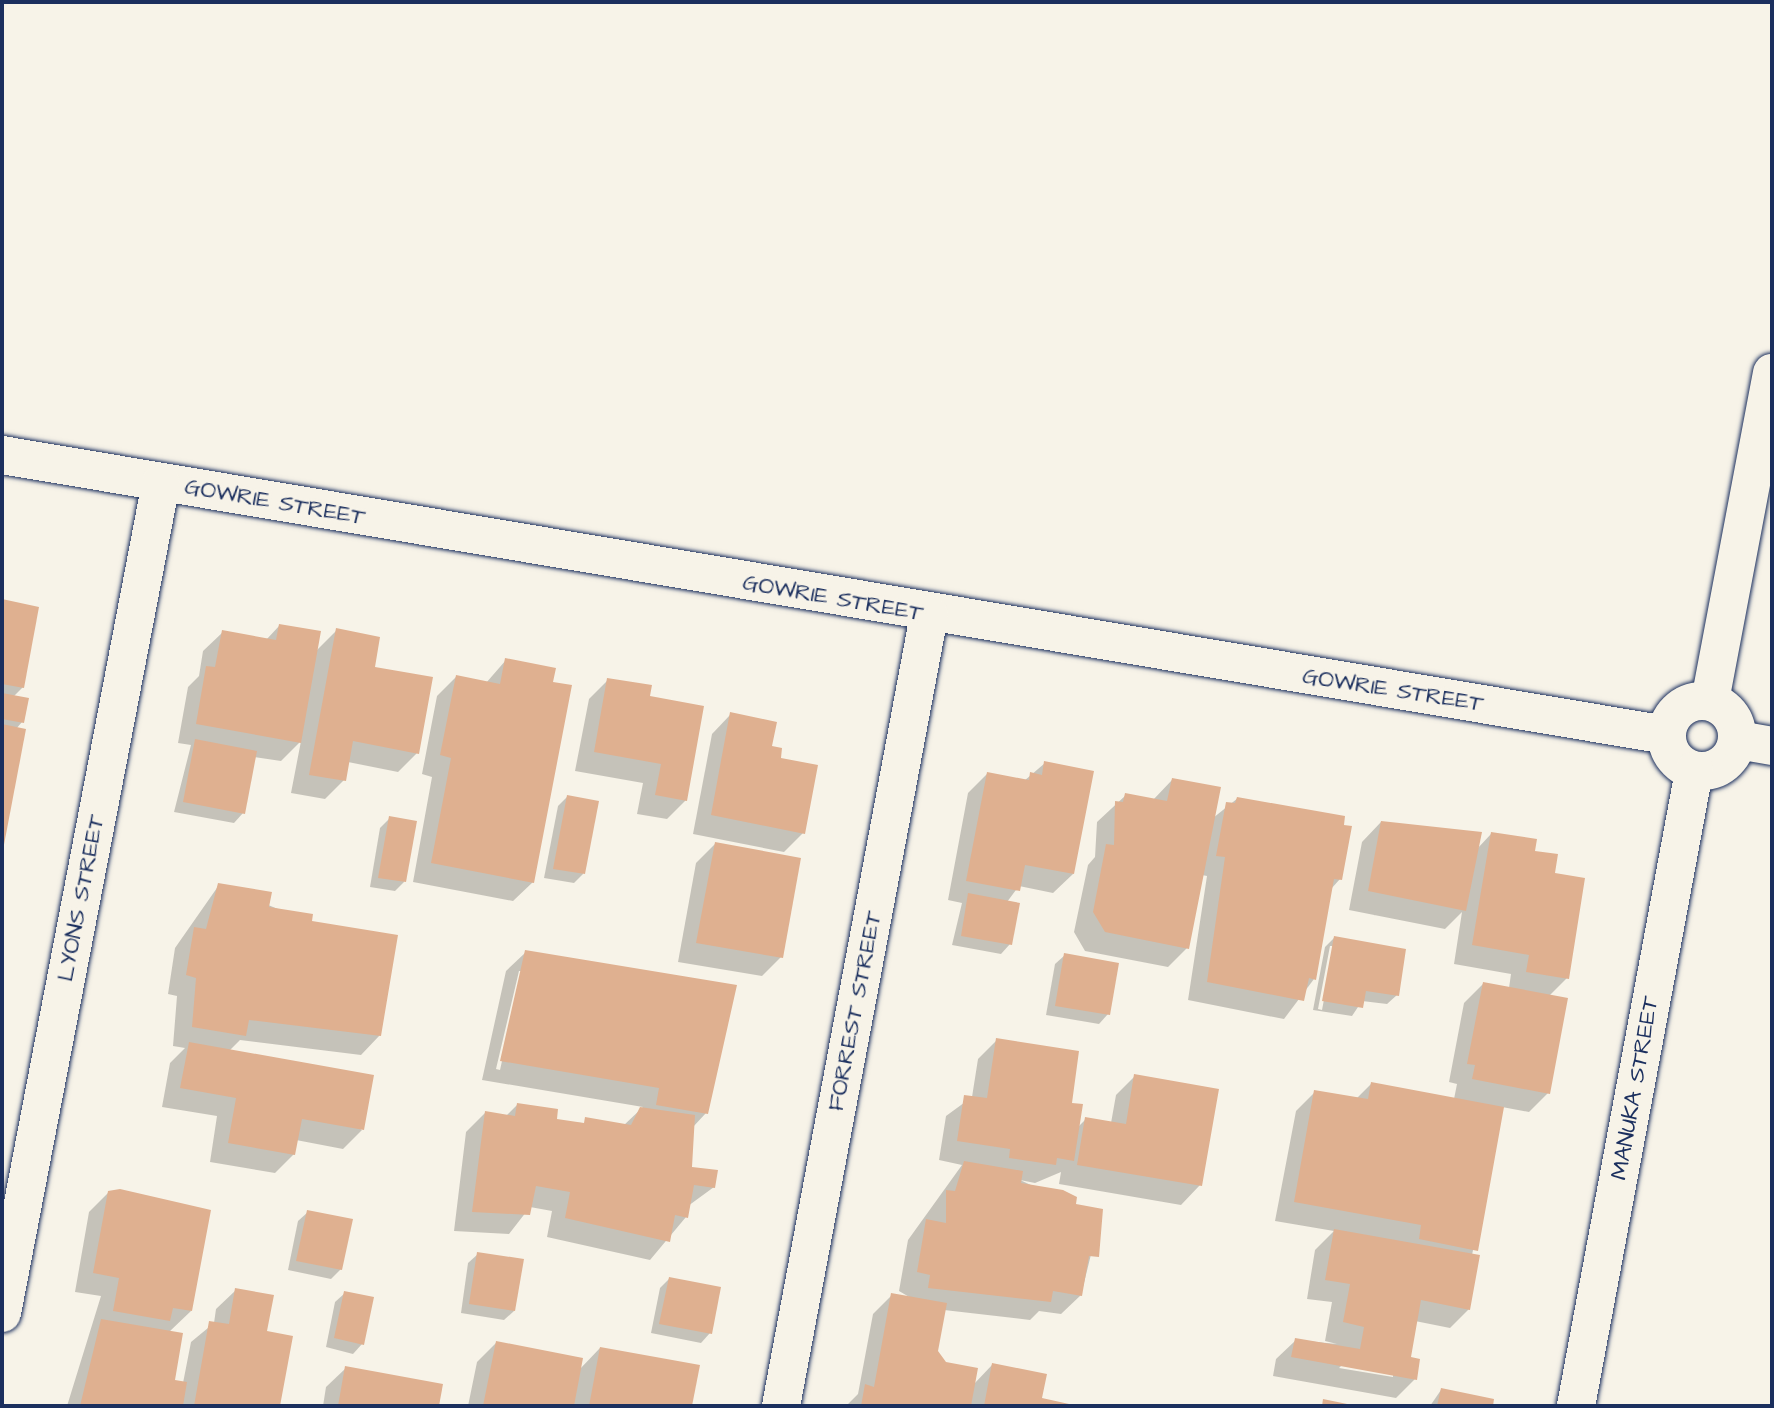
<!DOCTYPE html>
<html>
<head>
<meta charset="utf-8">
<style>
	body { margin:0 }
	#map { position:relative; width:1774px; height:1408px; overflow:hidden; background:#f7f3e8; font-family:"Architects Daughter",sans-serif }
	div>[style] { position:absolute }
	.shadow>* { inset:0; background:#0003 }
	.building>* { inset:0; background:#dfb090 }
	.roads { filter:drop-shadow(0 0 2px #1b2f5e) drop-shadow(0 0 2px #1b2f5e) }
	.minor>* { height:38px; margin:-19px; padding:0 19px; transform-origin:19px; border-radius:19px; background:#f7f3e8 }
	.minor>.ring { margin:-19px; padding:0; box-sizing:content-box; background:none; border:38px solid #f7f3e8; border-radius:50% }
	span { translate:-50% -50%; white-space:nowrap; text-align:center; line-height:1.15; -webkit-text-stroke:6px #f7f3e8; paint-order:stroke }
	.street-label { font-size:23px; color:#1b2f5e }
	.frame { position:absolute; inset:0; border:4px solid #1b2f5e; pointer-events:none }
</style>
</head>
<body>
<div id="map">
	<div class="shadow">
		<div style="clip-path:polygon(2px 601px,37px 608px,23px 687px,13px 697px,22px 722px,16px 729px,2px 845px)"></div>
		<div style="clip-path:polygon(280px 625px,316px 651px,337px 630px,373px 668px,417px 753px,398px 772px,348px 762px,344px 780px,325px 799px,291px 793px,301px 741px,281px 761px,254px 757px,243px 813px,234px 823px,174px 812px,191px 745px,178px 743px,188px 687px,199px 676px,203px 651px,223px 632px,266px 640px)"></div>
		<div style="clip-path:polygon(506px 660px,533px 882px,513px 901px,413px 882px,432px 777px,422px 774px,437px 696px,456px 677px,486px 683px)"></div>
		<div style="clip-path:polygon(608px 680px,648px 698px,686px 800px,667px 819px,637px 814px,643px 783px,575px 771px,589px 699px)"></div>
		<div style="clip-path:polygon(731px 714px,770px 748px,803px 833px,784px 852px,693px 834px,712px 734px)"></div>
		<div style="clip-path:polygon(1045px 763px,1073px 874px,1053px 893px,1019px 886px,1007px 902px,1010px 944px,1001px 954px,952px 945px,962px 903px,948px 900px,968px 793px,987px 774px,1024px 781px)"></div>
		<div style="clip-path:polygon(1172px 780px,1213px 818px,1238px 798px,1340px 879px,1331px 889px,1314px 979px,1284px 1019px,1188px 1000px,1207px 876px,1202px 875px,1187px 948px,1168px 967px,1085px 951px,1074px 932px,1088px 865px,1095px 857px,1097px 822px,1126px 795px,1153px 800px)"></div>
		<div style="clip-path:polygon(567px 797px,583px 874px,574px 883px,544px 878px,558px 806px)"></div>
		<div style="clip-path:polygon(390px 818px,404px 882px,395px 891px,370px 887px,380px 828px)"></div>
		<div style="clip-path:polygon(evenodd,1381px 822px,1477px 849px,1491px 834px,1533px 852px,1553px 875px,1567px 978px,1549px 996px,1548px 1093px,1529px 1112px,1502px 1107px,1472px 1255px,1469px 1309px,1450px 1328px,1415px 1321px,1409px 1358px,1415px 1379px,1396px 1398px,1273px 1376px,1276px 1359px,1296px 1340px,1337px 1344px,1325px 1341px,1332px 1302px,1307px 1299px,1315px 1250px,1334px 1231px,1275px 1221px,1296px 1111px,1315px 1092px,1356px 1099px,1371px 1084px,1454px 1099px,1457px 1084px,1449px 1082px,1464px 1003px,1483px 984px,1509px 988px,1511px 974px,1454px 964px,1462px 912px,1445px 929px,1349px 910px,1362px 842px,1381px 822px,1342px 1365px,1393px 1374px,1393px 1377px,1339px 1368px,1342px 1365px)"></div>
		<div style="clip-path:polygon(715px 844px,781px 957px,762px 976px,678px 962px,696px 863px)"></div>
		<div style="clip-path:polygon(219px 885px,310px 922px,380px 1035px,361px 1055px,240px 1040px,229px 1051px,362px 1130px,343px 1149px,296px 1140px,294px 1154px,275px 1173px,210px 1162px,217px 1116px,162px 1107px,170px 1063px,185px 1048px,173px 1046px,177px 996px,168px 994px,175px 948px)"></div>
		<div style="clip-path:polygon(evenodd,1334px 938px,1397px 995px,1387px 1004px,1362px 1001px,1352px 1016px,1313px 1010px,1325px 947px,1334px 938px,1330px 946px,1334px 946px,1322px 1010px,1318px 1009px,1330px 946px)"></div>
		<div style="clip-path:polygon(evenodd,526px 952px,706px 1113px,693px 1127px,690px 1168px,714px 1187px,688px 1206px,686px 1217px,650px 1260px,547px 1237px,552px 1211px,530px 1207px,509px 1234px,454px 1231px,466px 1132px,485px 1113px,506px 1116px,518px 1104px,555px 1121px,623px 1126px,643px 1107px,482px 1080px,506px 971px,526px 952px,519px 971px,522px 971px,500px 1070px,496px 1069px,519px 971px)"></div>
		<div style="clip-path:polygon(1065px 955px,1108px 1014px,1099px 1024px,1046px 1015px,1055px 964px)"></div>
		<div style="clip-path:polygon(997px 1040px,1070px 1105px,1078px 1127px,1086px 1119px,1111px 1123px,1116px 1095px,1135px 1076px,1200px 1185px,1181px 1205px,1059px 1184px,1061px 1172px,1035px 1183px,1020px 1180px,1074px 1205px,1102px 1210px,1081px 1295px,1061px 1314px,1039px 1311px,1030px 1320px,944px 1310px,936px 1351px,945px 1364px,974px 1384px,992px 1365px,1040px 1399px,1076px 1406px,846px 1406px,858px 1394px,873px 1314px,892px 1295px,911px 1298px,899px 1291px,908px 1240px,962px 1165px,939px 1160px,946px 1116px,972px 1097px,978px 1059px)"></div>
		<div style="clip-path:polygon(108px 1193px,191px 1311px,169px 1332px,173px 1382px,183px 1383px,191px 1342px,214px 1323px,216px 1309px,236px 1290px,265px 1333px,291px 1337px,278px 1406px,67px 1406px,101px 1296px,75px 1292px,89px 1212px)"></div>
		<div style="clip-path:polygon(308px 1212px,341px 1269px,331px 1279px,288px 1270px,298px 1221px)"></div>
		<div style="clip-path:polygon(478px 1254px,514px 1311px,504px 1320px,461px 1313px,468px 1263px)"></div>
		<div style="clip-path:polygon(669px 1279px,710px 1333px,701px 1343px,651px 1333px,660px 1288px)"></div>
		<div style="clip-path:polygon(345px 1293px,362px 1344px,353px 1354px,326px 1347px,335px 1302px)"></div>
		<div style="clip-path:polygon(496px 1343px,579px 1370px,600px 1348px,698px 1367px,691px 1406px,468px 1406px,477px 1362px)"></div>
		<div style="clip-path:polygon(346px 1368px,441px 1385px,437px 1406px,323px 1406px,326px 1387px)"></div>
		<div style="clip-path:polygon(1441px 1390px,1492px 1400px,1491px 1406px,1430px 1406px)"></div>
	</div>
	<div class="building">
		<div style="clip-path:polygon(2px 599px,39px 607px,24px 688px,2px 684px)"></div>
		<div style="clip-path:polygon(279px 624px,321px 631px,301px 743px,196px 724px,206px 666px,215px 667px,222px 630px,276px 640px)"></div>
		<div style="clip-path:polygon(336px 628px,380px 637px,375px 667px,433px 677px,419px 754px,353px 741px,346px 781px,309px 775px)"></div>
		<div style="clip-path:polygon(505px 658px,556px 668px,553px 682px,572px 685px,534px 883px,431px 863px,451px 758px,440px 755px,456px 675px,500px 684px)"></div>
		<div style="clip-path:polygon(607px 678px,652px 685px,650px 696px,704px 706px,687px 801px,655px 795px,661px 764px,594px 752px)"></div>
		<div style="clip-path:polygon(2px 693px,29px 698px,24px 723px,2px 719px)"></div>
		<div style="clip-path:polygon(730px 712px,777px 722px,772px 746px,782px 748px,781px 758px,818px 765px,805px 834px,711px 815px)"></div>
		<div style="clip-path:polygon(2px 724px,26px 729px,3px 850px,2px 850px)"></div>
		<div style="clip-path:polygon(195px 739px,257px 751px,245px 814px,183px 802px)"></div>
		<div style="clip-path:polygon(1044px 761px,1094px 771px,1074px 874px,1025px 865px,1020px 891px,966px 881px,987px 772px,1029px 780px,1030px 772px,1042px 775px)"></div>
		<div style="clip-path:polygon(1172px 778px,1221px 787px,1189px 949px,1105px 932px,1093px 912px,1106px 844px,1114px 845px,1115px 801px,1123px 802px,1125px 793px,1167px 801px)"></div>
		<div style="clip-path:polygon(567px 795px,599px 801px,585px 874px,553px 869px)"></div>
		<div style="clip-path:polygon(1237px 797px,1345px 816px,1344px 825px,1352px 826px,1342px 880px,1334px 879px,1316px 980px,1309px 978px,1304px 1001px,1207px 982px,1225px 857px,1216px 856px,1226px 802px,1235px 803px)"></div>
		<div style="clip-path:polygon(389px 816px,417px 821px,406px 882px,378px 878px)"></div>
		<div style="clip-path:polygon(1381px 821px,1482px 832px,1466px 911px,1368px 891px)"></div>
		<div style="clip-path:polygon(1491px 832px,1537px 839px,1535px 851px,1558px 854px,1555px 873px,1585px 878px,1569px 979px,1526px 972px,1529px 955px,1472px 945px)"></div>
		<div style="clip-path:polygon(715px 842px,801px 858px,783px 958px,696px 943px)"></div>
		<div style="clip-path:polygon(218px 883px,272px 892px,269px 907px,313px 914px,312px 921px,398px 935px,381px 1036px,249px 1020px,246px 1036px,192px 1027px,196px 978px,186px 975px,194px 927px,206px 929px)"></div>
		<div style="clip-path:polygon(968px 893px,1020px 903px,1012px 945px,961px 936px)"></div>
		<div style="clip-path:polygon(1334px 936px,1406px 949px,1399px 996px,1366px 991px,1363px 1008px,1322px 1001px)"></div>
		<div style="clip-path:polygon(525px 950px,737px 985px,708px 1114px,656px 1105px,659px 1088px,500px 1061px)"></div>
		<div style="clip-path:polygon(1064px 953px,1119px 963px,1110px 1015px,1055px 1006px)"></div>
		<div style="clip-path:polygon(1483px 982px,1568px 998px,1550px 1094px,1472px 1079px,1475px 1065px,1467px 1064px)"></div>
		<div style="clip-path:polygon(996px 1038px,1079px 1051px,1072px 1103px,1083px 1104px,1074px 1161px,1057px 1158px,1056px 1165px,1009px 1158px,1010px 1149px,957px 1141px,964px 1095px,987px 1098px)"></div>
		<div style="clip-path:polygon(189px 1042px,374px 1075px,364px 1130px,302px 1119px,295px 1155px,228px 1143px,236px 1098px,180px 1088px)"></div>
		<div style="clip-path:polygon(1134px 1074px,1219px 1089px,1202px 1186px,1077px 1165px,1085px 1117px,1126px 1124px)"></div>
		<div style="clip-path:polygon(1371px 1082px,1504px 1107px,1478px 1251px,1419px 1239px,1421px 1225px,1294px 1202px,1314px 1090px,1368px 1099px)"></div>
		<div style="clip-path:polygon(517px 1103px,558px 1109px,557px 1119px,584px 1123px,585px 1117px,631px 1125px,640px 1107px,695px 1115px,692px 1167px,718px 1170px,715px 1188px,694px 1185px,688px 1218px,675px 1215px,670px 1242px,565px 1218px,570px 1192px,536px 1186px,530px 1215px,472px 1212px,485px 1111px,515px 1116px)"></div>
		<div style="clip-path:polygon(964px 1161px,1023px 1171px,1021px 1183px,1063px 1190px,1077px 1197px,1076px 1204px,1103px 1209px,1099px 1257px,1089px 1256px,1082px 1296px,1053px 1291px,1051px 1302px,928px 1288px,930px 1275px,917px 1272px,926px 1219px,946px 1223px,946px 1190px,955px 1191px)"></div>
		<div style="clip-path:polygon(120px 1189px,211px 1210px,192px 1311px,173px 1308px,170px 1321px,113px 1311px,119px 1278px,93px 1273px,108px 1191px)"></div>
		<div style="clip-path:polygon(307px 1210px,353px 1219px,342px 1270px,296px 1261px)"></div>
		<div style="clip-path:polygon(1334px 1229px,1480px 1255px,1470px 1310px,1421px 1300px,1411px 1357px,1420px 1359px,1417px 1380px,1291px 1357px,1295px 1338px,1360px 1349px,1364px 1327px,1343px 1322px,1350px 1284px,1325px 1280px)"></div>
		<div style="clip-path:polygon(477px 1252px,524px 1259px,515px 1311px,469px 1304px)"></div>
		<div style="clip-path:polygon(669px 1277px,721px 1287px,712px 1334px,659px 1324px)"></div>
		<div style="clip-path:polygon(235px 1288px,274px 1295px,267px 1331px,293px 1336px,280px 1406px,194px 1406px,209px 1321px,229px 1324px)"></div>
		<div style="clip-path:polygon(344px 1291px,374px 1297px,364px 1345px,334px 1338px)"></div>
		<div style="clip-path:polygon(891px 1293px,947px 1303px,938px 1351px,946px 1362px,978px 1368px,971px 1406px,861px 1406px,865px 1384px,874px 1387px)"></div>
		<div style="clip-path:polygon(101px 1319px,183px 1333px,175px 1380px,187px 1382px,183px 1406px,80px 1406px)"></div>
		<div style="clip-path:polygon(496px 1341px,583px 1358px,574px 1406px,483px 1406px)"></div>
		<div style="clip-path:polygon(600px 1347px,700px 1365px,692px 1406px,589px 1406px)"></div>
		<div style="clip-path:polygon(992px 1363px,1047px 1374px,1042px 1398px,1078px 1406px,984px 1406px)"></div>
		<div style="clip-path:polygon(345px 1366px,443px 1384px,439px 1406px,338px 1406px)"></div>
		<div style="clip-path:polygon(1441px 1388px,1494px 1399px,1493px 1406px,1437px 1406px)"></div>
		<div style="clip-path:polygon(1323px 1399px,1352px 1405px,1352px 1406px,1322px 1406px)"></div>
	</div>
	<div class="roads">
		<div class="minor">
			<div style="left:2px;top:455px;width:1687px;rotate:9.55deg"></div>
			<div class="ring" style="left:1667px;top:701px;width:32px;height:32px"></div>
			<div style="left:1710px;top:701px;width:334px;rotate:-79.3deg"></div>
			<div style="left:1738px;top:740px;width:35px;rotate:10deg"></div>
			<div style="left:2px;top:1313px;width:845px;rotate:-79.16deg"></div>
			<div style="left:781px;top:1406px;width:805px;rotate:-79.4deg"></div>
			<div style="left:1576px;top:1406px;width:646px;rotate:-79.47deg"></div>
		</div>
	</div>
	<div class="street-label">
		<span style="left:275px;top:502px;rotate:10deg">GOWRIE STREET</span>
		<span style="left:833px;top:598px;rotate:10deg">GOWRIE STREET</span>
		<span style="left:1393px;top:690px;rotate:9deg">GOWRIE STREET</span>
		<span style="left:81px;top:898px;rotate:-79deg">LYONS STREET</span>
		<span style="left:855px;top:1011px;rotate:-79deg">FORREST STREET</span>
		<span style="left:1635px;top:1088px;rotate:-80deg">MANUKA STREET</span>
	</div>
	<div class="frame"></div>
</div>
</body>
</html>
